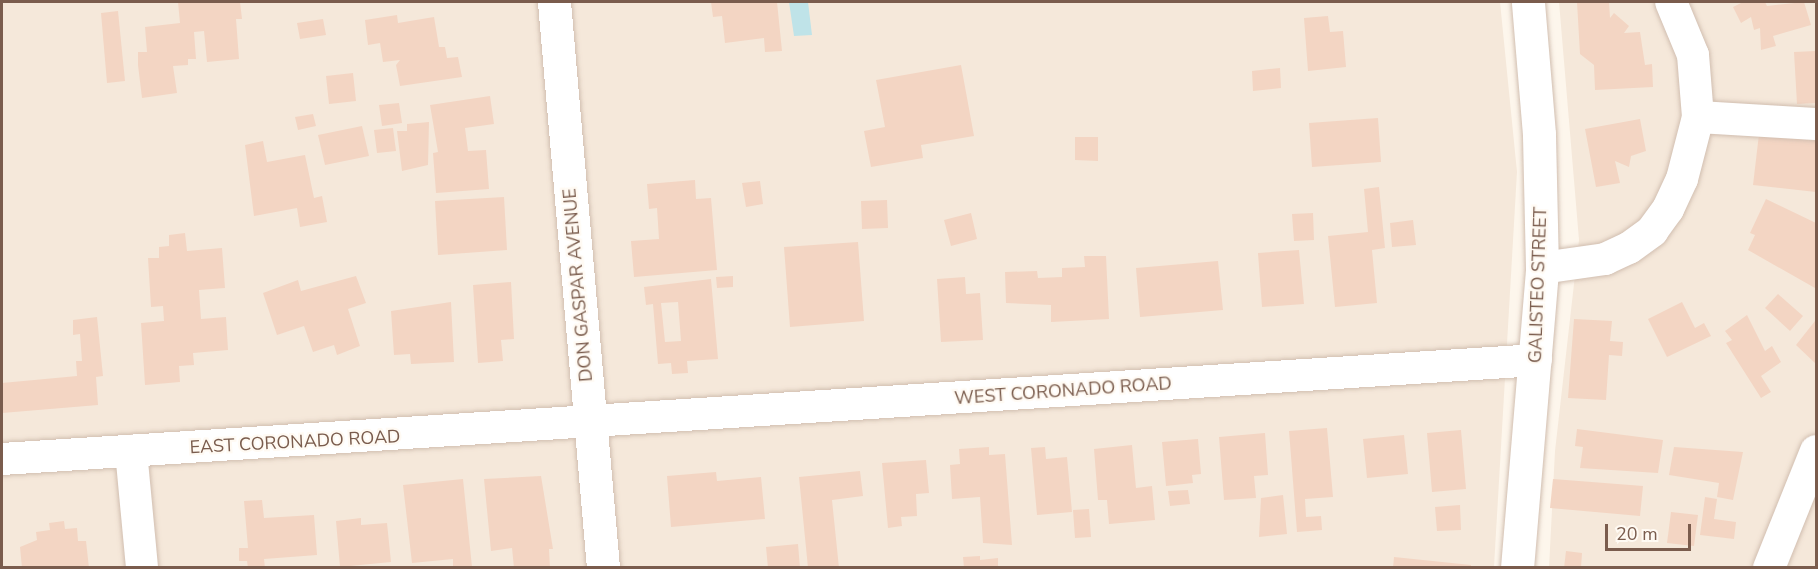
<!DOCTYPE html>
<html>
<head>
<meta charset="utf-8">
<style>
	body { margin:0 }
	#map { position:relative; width:1818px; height:569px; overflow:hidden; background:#fdf6ec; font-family:"Nunito Sans",sans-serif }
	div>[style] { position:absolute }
	.residential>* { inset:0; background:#f5e8da }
	.water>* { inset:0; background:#bfe3e8 }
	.building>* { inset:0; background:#f3d5c3 }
	.roads { filter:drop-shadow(0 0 2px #d1beb0) drop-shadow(0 0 2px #d1beb0) }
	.minor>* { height:32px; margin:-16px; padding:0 16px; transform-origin:16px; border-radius:16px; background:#fff }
	.tertiary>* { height:33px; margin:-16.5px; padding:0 16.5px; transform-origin:16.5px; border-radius:16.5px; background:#fff }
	span { translate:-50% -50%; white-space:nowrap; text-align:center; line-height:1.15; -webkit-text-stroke:4.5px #fffaf3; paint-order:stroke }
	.street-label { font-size:18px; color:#7a5c4d }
	.frame { position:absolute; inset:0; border:3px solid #7a5c4d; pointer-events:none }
	.scale { position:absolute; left:1605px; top:524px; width:86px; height:27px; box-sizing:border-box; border:3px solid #7a5c4d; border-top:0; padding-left:8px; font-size:18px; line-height:21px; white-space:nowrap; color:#7a5c4d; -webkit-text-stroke:4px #fffaf3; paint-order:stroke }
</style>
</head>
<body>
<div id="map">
	<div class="residential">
		<div style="clip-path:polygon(2px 2px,1500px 2px,1517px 172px,1494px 567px,2px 567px)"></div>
		<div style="clip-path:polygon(1559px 2px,1816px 2px,1816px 567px,1549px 568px,1555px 451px,1579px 240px)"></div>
	</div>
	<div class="water">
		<div style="clip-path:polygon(789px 2px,808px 2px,812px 35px,794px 36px)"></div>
	</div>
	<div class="building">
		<div style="clip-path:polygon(178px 2px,240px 2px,242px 19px,236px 19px,239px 59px,207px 62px,204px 31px,194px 32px,196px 59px,188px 59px,188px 65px,173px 66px,177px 93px,142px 98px,138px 65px,138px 52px,147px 52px,145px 27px,180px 23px)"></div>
		<div style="clip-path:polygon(711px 2px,777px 2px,782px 51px,765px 52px,764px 38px,725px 43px,722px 16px,713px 17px)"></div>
		<div style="clip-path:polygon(1577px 2px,1609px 2px,1610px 18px,1614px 13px,1629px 26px,1624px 33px,1640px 32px,1645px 65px,1652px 64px,1653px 87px,1595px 90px,1594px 65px,1580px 54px)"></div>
		<div style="clip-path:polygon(1743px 2px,1765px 2px,1767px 6px,1804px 2px,1811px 25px,1773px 36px,1776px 46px,1761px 50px,1760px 28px,1754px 30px,1751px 17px,1741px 23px,1733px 7px)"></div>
		<div style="clip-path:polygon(118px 11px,125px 81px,107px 83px,101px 13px)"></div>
		<div style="clip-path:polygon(397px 15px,398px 23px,434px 17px,439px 47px,445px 47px,447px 58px,458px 57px,462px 77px,400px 86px,396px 65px,400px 60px,383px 62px,380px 43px,368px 45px,365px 20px)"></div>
		<div style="clip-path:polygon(1328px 16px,1330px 32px,1343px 31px,1346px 67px,1308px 71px,1304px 18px)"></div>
		<div style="clip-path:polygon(323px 19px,326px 35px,300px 39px,297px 23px)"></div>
		<div style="clip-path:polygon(1816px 51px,1816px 103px,1797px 104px,1794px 52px)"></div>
		<div style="clip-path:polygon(961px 65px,974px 136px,921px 145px,923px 158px,871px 167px,864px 131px,885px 127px,876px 80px)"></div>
		<div style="clip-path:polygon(1280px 68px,1281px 88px,1253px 91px,1252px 71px)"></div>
		<div style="clip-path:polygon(353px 73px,356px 101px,329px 104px,326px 76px)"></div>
		<div style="clip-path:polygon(490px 96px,494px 124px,465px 128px,468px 151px,486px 150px,489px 189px,436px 193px,433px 153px,438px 152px,430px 105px)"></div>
		<div style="clip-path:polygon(399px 103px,402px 123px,382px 126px,379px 105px)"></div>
		<div style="clip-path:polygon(313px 114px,316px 126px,298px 130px,295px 117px)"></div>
		<div style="clip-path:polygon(1378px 118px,1381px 162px,1312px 167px,1309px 123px)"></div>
		<div style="clip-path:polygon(1640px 119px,1646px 151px,1631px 156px,1629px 167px,1615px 161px,1620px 183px,1596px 187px,1585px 129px)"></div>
		<div style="clip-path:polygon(429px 122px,428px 165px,402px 171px,397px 131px,407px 131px,407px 124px)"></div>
		<div style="clip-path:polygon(362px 126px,369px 156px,325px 165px,318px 135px)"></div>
		<div style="clip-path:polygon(393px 128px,396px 151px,377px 153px,374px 130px)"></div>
		<div style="clip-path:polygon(1759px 134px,1816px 141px,1816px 192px,1753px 185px)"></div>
		<div style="clip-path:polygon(1075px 137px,1098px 137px,1098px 161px,1075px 160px)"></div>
		<div style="clip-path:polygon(263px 141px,267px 162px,305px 155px,314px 198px,322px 196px,327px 222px,300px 227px,297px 208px,254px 216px,245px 145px)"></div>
		<div style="clip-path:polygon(695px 180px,696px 199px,711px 198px,717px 270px,634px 277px,631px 241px,659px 239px,657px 208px,649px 209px,647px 184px)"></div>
		<div style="clip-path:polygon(760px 181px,763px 204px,746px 207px,742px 183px)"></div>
		<div style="clip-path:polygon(1379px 187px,1385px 248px,1372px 250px,1377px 303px,1335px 307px,1328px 236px,1368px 232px,1364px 189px)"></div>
		<div style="clip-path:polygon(504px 197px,507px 250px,438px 255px,435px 201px)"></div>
		<div style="clip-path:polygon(1766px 199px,1816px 223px,1815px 288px,1748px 250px,1755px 235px,1750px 233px)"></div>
		<div style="clip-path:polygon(887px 200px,888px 228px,862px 229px,861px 201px)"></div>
		<div style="clip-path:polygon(971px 213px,977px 239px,951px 246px,944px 220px)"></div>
		<div style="clip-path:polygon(1313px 213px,1314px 240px,1294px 241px,1292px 214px)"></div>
		<div style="clip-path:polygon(1413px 220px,1416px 245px,1392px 247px,1390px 223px)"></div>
		<div style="clip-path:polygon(185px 233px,187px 251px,222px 248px,225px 288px,199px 290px,201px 319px,226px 317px,228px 350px,193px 353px,194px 365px,179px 366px,180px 382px,145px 385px,141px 323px,164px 321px,163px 306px,151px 307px,148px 258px,159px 258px,159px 247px,169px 246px,169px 235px)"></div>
		<div style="clip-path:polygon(858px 242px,864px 321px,790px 327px,784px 247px)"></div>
		<div style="clip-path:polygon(1299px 250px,1304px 304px,1262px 307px,1258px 253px)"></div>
		<div style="clip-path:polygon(1084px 256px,1106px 256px,1109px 319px,1051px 322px,1051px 305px,1006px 303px,1005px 272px,1037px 271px,1038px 278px,1062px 277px,1062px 268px,1085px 267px)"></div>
		<div style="clip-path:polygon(1218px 261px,1223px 310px,1140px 317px,1136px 268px)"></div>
		<div style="clip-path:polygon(356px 276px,366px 303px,348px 309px,360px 346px,337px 355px,334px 345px,313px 352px,304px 326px,277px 335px,263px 293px,298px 280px,301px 291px)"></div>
		<div style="clip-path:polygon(733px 276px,733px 287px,717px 288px,716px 277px)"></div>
		<div style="clip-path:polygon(965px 277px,966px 294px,980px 293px,983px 340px,941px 342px,937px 279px)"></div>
		<div style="clip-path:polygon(evenodd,711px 279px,718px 359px,687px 361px,688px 373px,672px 374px,671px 363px,658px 364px,653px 304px,646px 305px,644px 287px,711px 279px,678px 302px,681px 341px,665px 342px,661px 303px,678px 302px)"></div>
		<div style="clip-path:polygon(511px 282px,514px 339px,501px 340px,503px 361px,478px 363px,473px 285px)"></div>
		<div style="clip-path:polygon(1778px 294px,1803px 316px,1790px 331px,1765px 308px)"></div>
		<div style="clip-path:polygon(451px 302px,454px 362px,411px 364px,410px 354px,394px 355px,391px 311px)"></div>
		<div style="clip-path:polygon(1682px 302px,1695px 328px,1704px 323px,1711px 336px,1667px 357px,1648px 319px)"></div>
		<div style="clip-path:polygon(1747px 315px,1765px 351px,1772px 346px,1781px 362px,1761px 376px,1771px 392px,1761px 398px,1726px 343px,1732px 340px,1725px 331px)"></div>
		<div style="clip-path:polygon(97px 317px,103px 376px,96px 377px,98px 405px,2px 413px,2px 383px,77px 376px,76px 361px,82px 361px,80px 334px,73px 335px,73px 320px)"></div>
		<div style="clip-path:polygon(1574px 319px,1612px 321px,1610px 341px,1623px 342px,1622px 356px,1609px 355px,1606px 400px,1568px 398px)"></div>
		<div style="clip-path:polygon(1815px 321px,1816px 323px,1816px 364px,1796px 345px)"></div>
		<div style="clip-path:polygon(1327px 428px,1333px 497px,1305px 499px,1306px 517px,1321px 516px,1322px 530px,1297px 532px,1289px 431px)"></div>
		<div style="clip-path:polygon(1577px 429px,1663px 440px,1658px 473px,1580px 468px,1583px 447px,1575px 446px)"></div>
		<div style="clip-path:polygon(1461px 430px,1466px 489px,1432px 492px,1427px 433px)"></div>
		<div style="clip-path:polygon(1265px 433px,1268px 475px,1254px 476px,1256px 498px,1224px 500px,1219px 437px)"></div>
		<div style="clip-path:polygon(1404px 435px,1408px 474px,1367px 478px,1363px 439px)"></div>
		<div style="clip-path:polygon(1198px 439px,1201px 474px,1192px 475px,1193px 483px,1166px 486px,1162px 442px)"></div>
		<div style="clip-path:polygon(1132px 445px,1136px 488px,1152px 486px,1155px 520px,1109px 524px,1107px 500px,1098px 500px,1094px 449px)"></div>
		<div style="clip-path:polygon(989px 447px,989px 455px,1005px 454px,1012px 545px,983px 543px,980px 497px,952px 499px,950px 465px,960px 464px,959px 449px)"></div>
		<div style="clip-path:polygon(1045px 447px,1046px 459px,1067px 457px,1072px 512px,1037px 515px,1031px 448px)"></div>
		<div style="clip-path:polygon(1674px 447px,1743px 452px,1733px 500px,1717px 497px,1719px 483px,1669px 475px)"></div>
		<div style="clip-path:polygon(926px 460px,929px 493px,916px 494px,917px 516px,901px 517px,902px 526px,888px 528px,882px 463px)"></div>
		<div style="clip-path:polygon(860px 471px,863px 496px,832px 500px,839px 568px,808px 568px,799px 477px)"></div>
		<div style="clip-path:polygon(716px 472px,717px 481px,761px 477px,765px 519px,671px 527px,667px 476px)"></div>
		<div style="clip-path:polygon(541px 476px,553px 549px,549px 549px,550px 568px,514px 568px,512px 548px,491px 551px,484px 479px)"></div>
		<div style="clip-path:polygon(463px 479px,472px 567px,453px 568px,453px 559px,412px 563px,403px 485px)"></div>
		<div style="clip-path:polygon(1553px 479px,1643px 486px,1640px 516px,1550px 508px)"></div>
		<div style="clip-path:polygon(1188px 490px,1190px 504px,1170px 506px,1168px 491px)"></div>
		<div style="clip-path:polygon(1283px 495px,1287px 534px,1259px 537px,1261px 498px)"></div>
		<div style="clip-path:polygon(1705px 497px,1717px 499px,1714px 519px,1736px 522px,1734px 539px,1700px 535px)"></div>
		<div style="clip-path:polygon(262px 500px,264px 518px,314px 515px,317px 555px,264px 559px,265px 568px,248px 568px,247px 561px,239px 561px,239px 548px,248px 548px,244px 501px)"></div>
		<div style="clip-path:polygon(1460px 505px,1461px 530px,1437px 531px,1435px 507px)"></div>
		<div style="clip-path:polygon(1089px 509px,1091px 537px,1075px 538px,1073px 510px)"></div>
		<div style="clip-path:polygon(1671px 512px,1698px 515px,1694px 546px,1667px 543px)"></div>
		<div style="clip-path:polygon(361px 518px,361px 525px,387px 523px,391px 562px,340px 567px,336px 521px)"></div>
		<div style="clip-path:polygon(64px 521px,65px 529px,77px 528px,78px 541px,86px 541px,89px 568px,22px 568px,20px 547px,37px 540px,36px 532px,50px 530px,49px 523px)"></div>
		<div style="clip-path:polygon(798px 544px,800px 568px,768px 568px,766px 547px)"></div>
		<div style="clip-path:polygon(1566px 551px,1582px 553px,1581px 568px,1564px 568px)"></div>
		<div style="clip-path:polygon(980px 556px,980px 560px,998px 558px,998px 568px,964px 568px,963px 557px)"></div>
		<div style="clip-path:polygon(1394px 557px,1471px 565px,1471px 568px,1393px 568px)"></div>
	</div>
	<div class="roads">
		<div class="minor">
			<div style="left:1698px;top:117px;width:118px;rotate:3.4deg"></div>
			<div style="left:1542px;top:268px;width:64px;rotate:-8.1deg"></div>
			<div style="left:1605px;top:259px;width:26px;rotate:-25deg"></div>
			<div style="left:1629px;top:248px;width:29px;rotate:-36deg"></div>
			<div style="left:1652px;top:231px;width:27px;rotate:-54deg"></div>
			<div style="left:1668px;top:209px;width:33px;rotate:-65deg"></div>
			<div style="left:1682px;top:179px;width:64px;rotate:-75.5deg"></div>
			<div style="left:1698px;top:117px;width:62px;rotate:-94.6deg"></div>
			<div style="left:1693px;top:55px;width:57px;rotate:-112.5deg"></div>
			<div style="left:131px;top:451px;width:118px;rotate:84.6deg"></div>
			<div style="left:2px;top:459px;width:1537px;rotate:-3.69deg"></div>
			<div style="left:1769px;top:568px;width:126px;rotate:-68.1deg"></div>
		</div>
		<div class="tertiary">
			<div style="left:554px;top:2px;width:568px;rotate:85.05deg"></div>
			<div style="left:1517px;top:568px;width:301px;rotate:-85.2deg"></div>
			<div style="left:1542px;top:268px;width:134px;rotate:-91.3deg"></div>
			<div style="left:1539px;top:134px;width:132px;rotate:-94.8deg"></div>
		</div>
	</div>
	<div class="street-label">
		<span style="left:578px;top:285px;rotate:-95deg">DON GASPAR AVENUE</span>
		<span style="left:1538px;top:285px;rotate:-88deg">GALISTEO STREET</span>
		<span style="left:1063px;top:391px;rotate:-4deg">WEST CORONADO ROAD</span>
		<span style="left:295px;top:442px;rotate:-3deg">EAST CORONADO ROAD</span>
	</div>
	<div class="frame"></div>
	<div class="scale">20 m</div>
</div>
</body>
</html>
